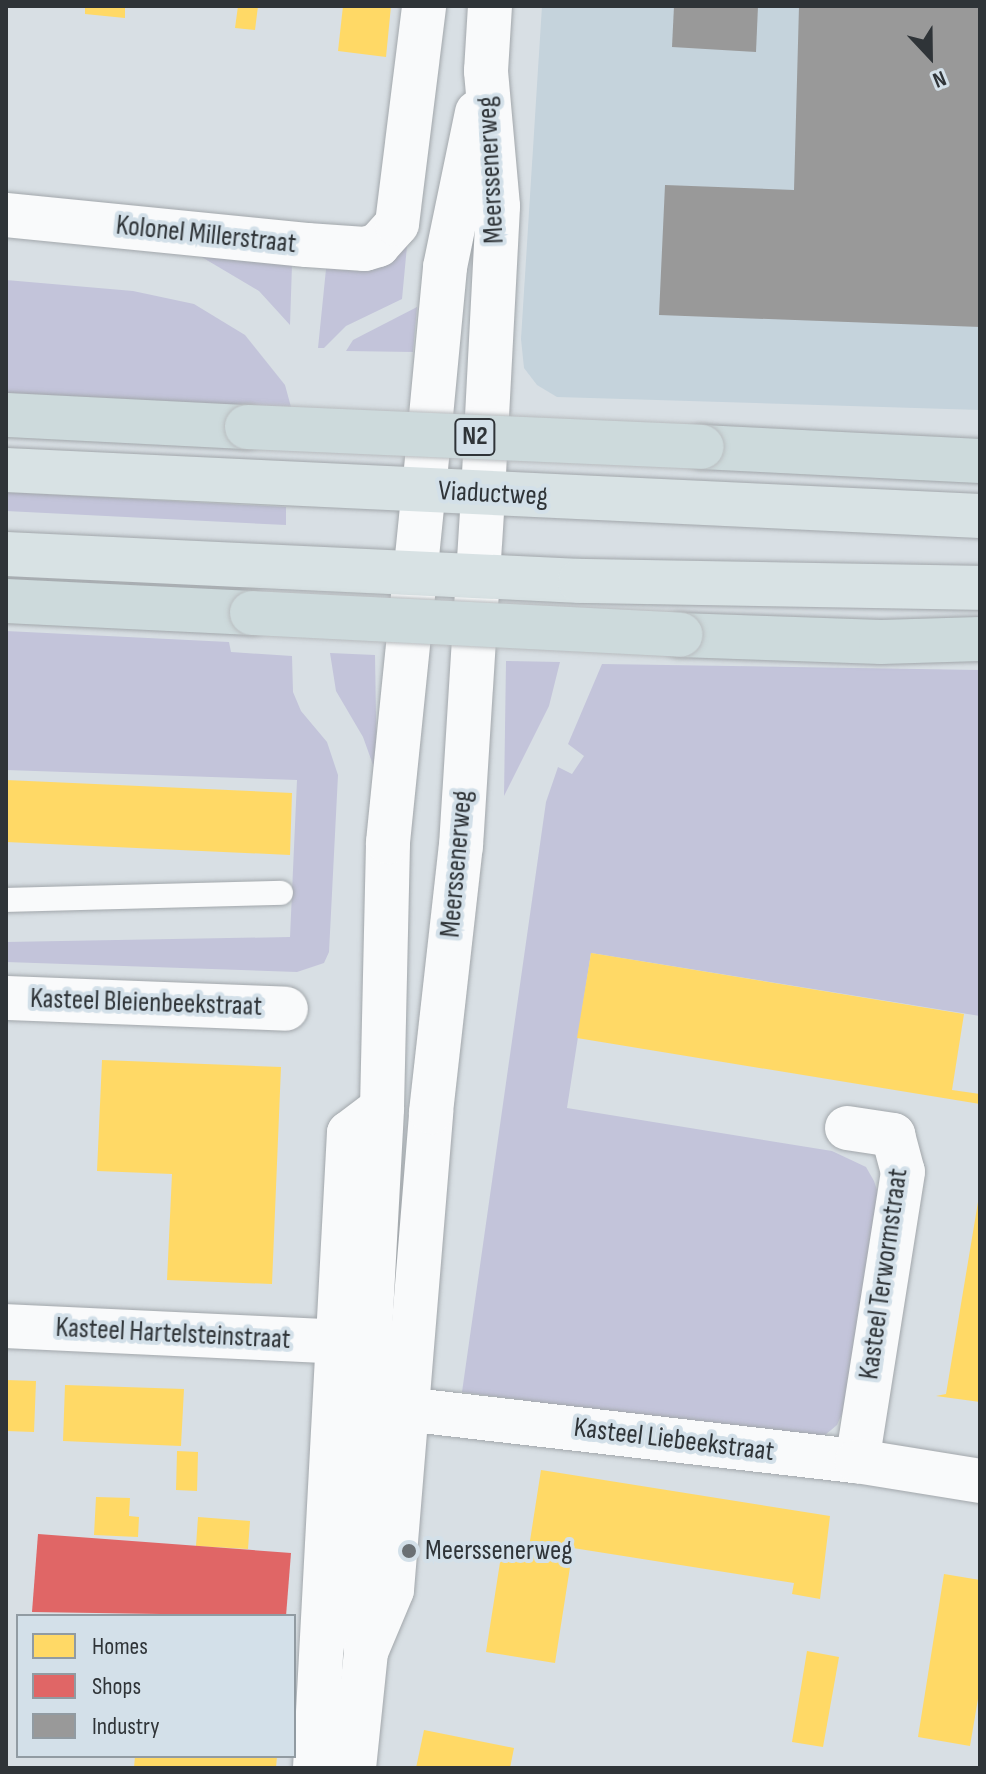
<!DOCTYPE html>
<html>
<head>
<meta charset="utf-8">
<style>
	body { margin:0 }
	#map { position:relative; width:986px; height:1774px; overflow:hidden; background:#d8dfe4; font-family:"Sofia Sans Condensed",sans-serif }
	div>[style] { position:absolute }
	.built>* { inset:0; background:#c5d3dc }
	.green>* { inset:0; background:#c3c4da }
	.homes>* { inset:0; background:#ffd966 }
	.shops>* { inset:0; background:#e06666 }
	.industry>* { inset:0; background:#999 }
	.roads { filter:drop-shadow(0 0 2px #a2a7ab) drop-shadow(0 0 2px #a2a7ab) }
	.service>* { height:24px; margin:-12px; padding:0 12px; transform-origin:12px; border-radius:12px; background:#f9fafb }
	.minor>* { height:44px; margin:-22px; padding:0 22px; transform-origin:22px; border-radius:22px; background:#f9fafb }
	.tertiary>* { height:44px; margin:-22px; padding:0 22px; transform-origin:22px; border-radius:22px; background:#f9fafb }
	.primary>* { height:44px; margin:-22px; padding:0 22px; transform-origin:22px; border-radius:22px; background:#d8e2e4 }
	.trunk>* { height:44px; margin:-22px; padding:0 22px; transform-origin:22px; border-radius:22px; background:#cddadc }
	.bridges { filter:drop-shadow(0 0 2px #b8bcbf) drop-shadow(0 0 2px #b8bcbf) }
	.trunk-bridge>* { height:44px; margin:-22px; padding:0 22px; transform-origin:22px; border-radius:22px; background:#cddadc }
	.dots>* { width:22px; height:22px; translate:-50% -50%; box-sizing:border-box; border:4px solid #d3e0e9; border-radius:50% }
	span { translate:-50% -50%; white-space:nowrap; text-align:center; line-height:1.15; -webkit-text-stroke:8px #d3e0e9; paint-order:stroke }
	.shield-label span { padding:2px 6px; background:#d3e0e9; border:2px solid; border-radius:6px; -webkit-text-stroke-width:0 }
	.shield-label { font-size:26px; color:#2f3438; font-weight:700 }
	.street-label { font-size:28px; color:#2f3438 }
	.poi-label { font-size:28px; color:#2f3438 }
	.left { translate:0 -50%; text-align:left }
	.frame { position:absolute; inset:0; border:8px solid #2f3438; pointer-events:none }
	.legend { position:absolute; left:16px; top:1614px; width:280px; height:144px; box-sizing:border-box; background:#d3e0e9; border:2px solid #919ba2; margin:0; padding:10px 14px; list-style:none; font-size:24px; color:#2f3438 }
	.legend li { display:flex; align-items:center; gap:16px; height:40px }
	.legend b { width:40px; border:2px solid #919ba2 }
	.north { position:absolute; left:890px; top:16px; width:80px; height:80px; -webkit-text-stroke:6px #d3e0e9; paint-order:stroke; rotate:158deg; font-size:22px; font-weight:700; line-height:32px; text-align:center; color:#2f3438 }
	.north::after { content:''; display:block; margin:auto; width:28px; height:36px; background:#2f3438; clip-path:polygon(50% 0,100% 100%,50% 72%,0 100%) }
</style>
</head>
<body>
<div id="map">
	<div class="built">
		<div style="clip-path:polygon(542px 6px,980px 6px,980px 410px,557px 397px,537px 385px,524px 368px,521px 339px)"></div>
	</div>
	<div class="green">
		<div style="clip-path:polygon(408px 235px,402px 299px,346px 326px,324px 348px,318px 348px,326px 269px,367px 271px,385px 262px)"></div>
		<div style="clip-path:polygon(200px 256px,292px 265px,290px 325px,259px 291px)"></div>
		<div style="clip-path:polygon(6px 280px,133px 291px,194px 304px,245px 335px,285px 385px,291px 407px,6px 396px)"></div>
		<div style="clip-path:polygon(417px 307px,413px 352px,346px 351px,353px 340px)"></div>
		<div style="clip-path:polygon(6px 492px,286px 507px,286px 525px,6px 511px)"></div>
		<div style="clip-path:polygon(6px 631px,229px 642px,231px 652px,292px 656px,293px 692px,301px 711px,327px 742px,338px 775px,329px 952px,324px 963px,297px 972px,6px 962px,6px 942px,290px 937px,297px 780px,6px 770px)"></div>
		<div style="clip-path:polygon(330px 653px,375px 655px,377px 776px,363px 737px,336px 691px)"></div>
		<div style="clip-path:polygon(506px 661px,560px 662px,549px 706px,504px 796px)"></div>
		<div style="clip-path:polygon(602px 664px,980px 670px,980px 1016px,591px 953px,567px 1108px,832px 1151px,866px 1167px,874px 1181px,879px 1196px,848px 1400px,837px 1425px,825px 1435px,807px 1439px,462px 1392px,546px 802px,558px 767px,572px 774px,584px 756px,568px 744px)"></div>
	</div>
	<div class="homes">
		<div style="clip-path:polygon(85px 6px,125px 6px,125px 18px,85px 14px)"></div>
		<div style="clip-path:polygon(238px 6px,258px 6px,255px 30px,235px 28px)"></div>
		<div style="clip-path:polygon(343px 6px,391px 6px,386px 57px,338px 51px)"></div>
		<div style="clip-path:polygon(6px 780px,292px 793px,290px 855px,6px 842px)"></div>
		<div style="clip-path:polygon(591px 953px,964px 1014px,952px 1090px,980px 1094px,980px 1104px,577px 1038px)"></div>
		<div style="clip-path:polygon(102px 1060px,281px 1067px,272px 1284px,167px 1280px,172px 1174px,97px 1171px)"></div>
		<div style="clip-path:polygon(980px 1190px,980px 1402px,936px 1396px,946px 1394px)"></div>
		<div style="clip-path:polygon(6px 1380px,36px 1381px,34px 1432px,6px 1431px)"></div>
		<div style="clip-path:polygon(65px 1385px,184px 1389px,181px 1446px,63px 1441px)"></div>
		<div style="clip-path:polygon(177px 1451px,198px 1452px,197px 1491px,176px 1490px)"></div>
		<div style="clip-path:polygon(541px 1470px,830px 1516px,820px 1599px,792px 1594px,794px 1583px,573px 1548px,555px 1663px,486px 1652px,501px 1556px,527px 1560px)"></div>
		<div style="clip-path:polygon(96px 1497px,130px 1498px,129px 1516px,139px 1517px,138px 1537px,94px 1535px)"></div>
		<div style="clip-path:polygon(198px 1517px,250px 1521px,248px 1549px,196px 1546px)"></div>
		<div style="clip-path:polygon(944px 1574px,980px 1580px,980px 1687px,970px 1746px,918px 1737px)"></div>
		<div style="clip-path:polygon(807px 1651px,839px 1657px,823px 1747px,792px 1742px)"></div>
		<div style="clip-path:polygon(424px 1730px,514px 1748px,510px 1768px,416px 1768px)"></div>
		<div style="clip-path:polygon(135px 1756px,277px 1756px,276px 1768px,134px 1768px)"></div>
	</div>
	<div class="shops">
		<div style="clip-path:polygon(38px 1534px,291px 1553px,286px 1616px,32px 1612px)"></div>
	</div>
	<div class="industry">
		<div style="clip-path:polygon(674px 6px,758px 6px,756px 52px,672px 47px)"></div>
		<div style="clip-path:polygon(799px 6px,980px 6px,980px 327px,659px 315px,665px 185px,794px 190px)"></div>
	</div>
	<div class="roads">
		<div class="service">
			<div style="left:6px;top:900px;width:275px;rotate:-1.5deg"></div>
		</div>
		<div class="minor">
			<div style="left:6px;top:215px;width:302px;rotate:5.7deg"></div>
			<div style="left:307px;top:245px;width:58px;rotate:3.9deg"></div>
			<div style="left:365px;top:249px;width:14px;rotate:-17deg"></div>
			<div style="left:378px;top:245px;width:28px;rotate:-48deg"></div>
			<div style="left:397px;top:224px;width:220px;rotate:-82.9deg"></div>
			<div style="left:424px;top:490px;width:224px;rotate:-84.6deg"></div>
			<div style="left:445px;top:267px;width:158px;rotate:-78.3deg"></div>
			<div style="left:483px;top:493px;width:287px;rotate:-87deg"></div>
			<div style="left:498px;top:206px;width:136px;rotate:-95.1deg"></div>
			<div style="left:486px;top:71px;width:65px;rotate:-86.5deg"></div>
			<div style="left:6px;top:998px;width:280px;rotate:2.2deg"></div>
			<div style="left:847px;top:1128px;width:47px;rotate:8.7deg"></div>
			<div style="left:893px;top:1135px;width:38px;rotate:75deg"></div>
			<div style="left:903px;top:1172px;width:293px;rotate:99deg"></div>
			<div style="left:6px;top:1326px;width:334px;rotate:2.7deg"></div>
			<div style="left:370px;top:1405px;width:490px;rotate:6.6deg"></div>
			<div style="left:857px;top:1461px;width:125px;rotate:9.2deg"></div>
			<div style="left:315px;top:1768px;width:636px;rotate:-86.94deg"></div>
			<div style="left:349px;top:1133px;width:41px;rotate:-37.1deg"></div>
		</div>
		<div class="tertiary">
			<div style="left:366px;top:1652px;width:63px;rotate:-99.2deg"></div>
			<div style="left:356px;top:1590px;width:483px;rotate:-86.9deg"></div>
			<div style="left:382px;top:1108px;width:266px;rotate:-88.7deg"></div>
			<div style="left:388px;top:842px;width:354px;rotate:-84.2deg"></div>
			<div style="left:354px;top:1768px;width:117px;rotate:-84.1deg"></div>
			<div style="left:366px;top:1652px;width:67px;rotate:-67.2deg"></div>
			<div style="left:392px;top:1590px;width:480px;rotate:-85.3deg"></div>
			<div style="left:431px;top:1112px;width:268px;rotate:-83.6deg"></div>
			<div style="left:461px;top:846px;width:354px;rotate:-86.4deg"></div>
		</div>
		<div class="primary">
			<div style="left:6px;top:470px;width:975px;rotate:2.7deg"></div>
			<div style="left:6px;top:554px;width:575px;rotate:2.69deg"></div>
			<div style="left:580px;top:581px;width:400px;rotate:1deg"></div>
		</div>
		<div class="trunk">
			<div style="left:6px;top:415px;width:241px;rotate:2.9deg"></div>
			<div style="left:702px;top:447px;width:278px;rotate:2.9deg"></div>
			<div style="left:6px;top:601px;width:246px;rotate:2.8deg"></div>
			<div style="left:680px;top:635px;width:201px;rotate:2deg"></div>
			<div style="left:881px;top:642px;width:99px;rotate:-1.7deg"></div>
		</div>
	</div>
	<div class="bridges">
		<div class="trunk-bridge">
			<div style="left:247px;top:427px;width:455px;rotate:2.5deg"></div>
			<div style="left:252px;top:613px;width:429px;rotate:2.9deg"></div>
		</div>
	</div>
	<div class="dots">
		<div style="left:409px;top:1551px;background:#6a7074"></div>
	</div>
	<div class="shield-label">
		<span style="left:475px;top:437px">N2</span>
	</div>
	<div class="street-label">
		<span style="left:491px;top:170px;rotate:-93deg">Meerssenerweg</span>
		<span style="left:206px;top:235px;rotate:6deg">Kolonel Millerstraat</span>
		<span style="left:493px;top:494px;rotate:3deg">Viaductweg</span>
		<span style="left:457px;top:864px;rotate:-85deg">Meerssenerweg</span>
		<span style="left:146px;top:1003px;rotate:2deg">Kasteel Bleienbeekstraat</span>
		<span style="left:884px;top:1274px;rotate:-82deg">Kasteel Terwormstraat</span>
		<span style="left:173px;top:1334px;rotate:3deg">Kasteel Hartelsteinstraat</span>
		<span style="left:674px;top:1440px;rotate:7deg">Kasteel Liebeekstraat</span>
	</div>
	<div class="poi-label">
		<span class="left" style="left:425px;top:1551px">Meerssenerweg</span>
	</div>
	<div class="frame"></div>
	<ul class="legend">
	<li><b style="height:22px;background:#ffd966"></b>Homes</li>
	<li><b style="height:22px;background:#e06666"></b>Shops</li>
	<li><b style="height:22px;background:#999"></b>Industry</li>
	</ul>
	<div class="north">N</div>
</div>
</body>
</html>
